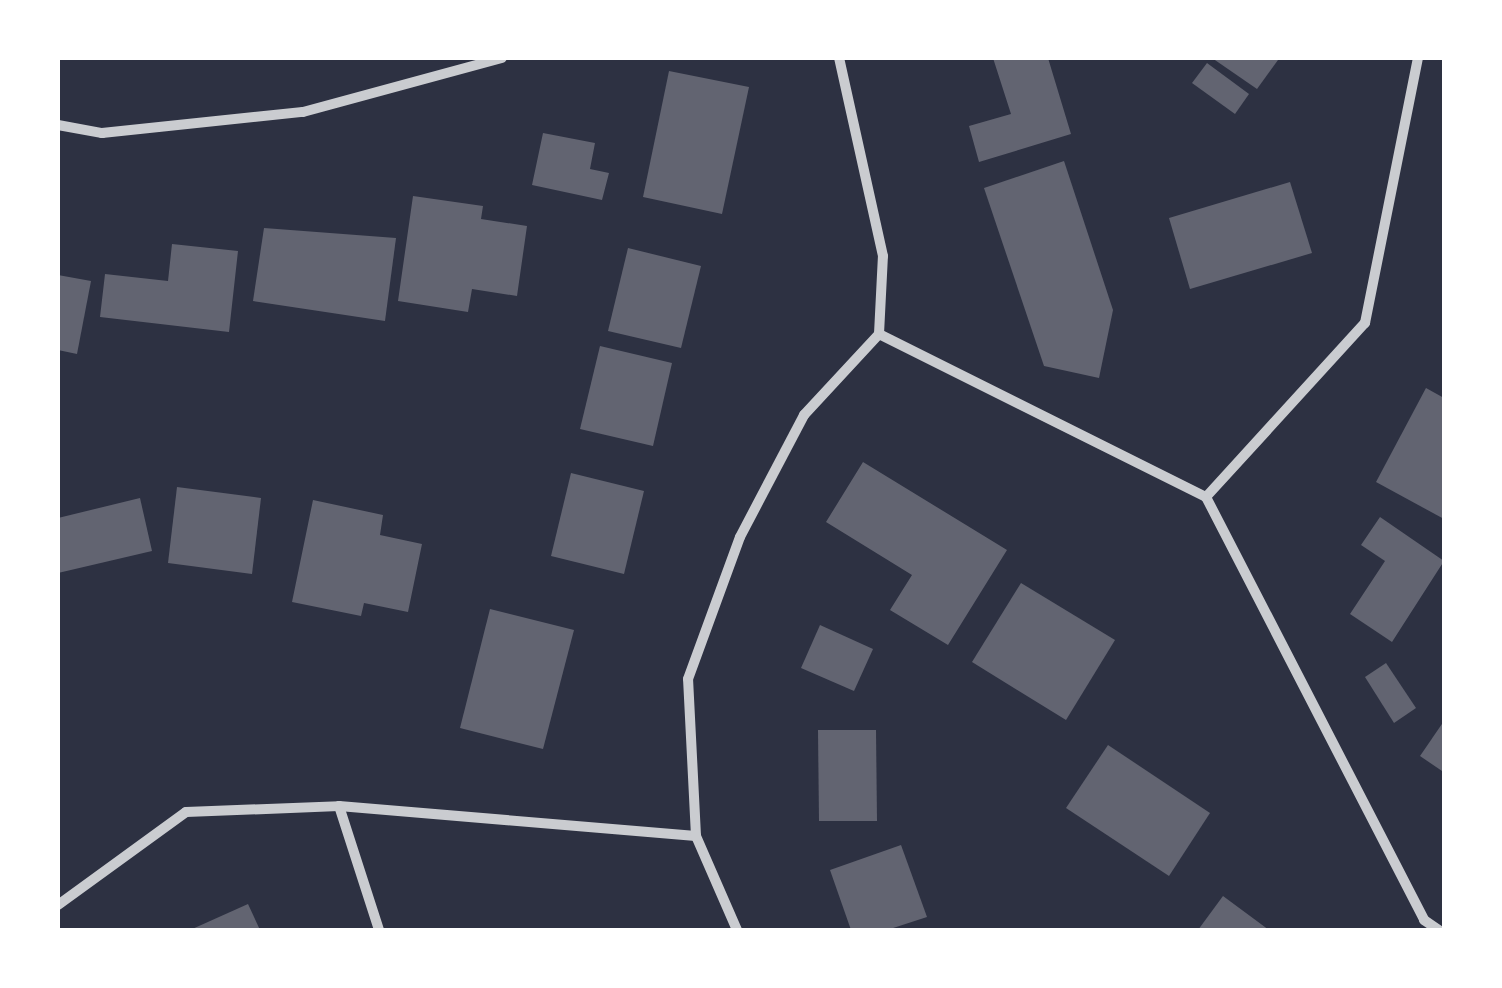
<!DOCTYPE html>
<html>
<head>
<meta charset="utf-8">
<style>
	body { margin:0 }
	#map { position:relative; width:1502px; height:988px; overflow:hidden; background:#2d3142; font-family:"Archivo Narrow",sans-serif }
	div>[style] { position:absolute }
	.building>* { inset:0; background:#626471 }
	.minor>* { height:10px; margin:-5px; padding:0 5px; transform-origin:5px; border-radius:5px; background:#caccd0 }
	span { translate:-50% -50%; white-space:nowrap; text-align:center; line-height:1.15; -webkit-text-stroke:10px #fff; paint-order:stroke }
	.frame { position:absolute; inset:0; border:60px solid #fff; pointer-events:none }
</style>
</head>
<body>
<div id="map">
	<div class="building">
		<div style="clip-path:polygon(993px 58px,1048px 58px,1071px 134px,979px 162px,969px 126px,1011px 114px)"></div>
		<div style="clip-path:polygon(1212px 58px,1275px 58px,1278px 60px,1257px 89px)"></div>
		<div style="clip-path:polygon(1207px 63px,1249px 94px,1235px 114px,1192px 83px)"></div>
		<div style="clip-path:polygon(669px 71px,749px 87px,722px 214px,643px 197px)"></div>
		<div style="clip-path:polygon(543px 133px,595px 143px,590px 169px,609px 173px,602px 200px,532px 185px)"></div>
		<div style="clip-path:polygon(1064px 161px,1113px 310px,1099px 378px,1044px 366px,984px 188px)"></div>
		<div style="clip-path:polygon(1290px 182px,1312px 253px,1190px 289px,1169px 218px)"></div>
		<div style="clip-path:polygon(413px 196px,483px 206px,481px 219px,527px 226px,517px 296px,472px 289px,468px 312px,398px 301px)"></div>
		<div style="clip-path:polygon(264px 228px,396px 238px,385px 321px,253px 301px)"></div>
		<div style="clip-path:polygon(172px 244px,238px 251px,229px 332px,100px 317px,105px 274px,168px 281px)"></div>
		<div style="clip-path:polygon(628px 248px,701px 266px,681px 348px,608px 331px)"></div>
		<div style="clip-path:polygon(58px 275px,91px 281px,77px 354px,58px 350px)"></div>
		<div style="clip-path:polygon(600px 346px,672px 363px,653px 446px,580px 429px)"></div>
		<div style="clip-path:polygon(1426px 388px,1444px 398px,1444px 519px,1376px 482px)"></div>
		<div style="clip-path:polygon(863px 462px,1007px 550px,948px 645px,890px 610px,912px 575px,826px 522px)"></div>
		<div style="clip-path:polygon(571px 473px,644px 491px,624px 574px,551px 556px)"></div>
		<div style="clip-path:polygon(177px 487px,261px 498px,252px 574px,168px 563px)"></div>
		<div style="clip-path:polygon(140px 498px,152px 551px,58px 573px,58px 518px)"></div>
		<div style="clip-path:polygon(313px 500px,383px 515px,380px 535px,422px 544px,408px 612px,364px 603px,361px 616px,292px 602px)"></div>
		<div style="clip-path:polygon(1380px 517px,1444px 561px,1392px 642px,1350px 614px,1385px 561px,1361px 545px)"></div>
		<div style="clip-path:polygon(1021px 583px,1115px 640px,1066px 720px,972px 662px)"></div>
		<div style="clip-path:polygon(490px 609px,574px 630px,543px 749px,460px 728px)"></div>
		<div style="clip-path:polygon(820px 625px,873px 649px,854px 691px,801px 668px)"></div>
		<div style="clip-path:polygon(1386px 663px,1416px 708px,1394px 723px,1365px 677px)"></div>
		<div style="clip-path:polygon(1444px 721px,1444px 767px,1442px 771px,1420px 756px)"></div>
		<div style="clip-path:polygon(818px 730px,876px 730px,877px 821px,819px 821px)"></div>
		<div style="clip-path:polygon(1108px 745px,1210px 813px,1169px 876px,1066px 808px)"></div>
		<div style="clip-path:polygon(901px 845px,927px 917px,887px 930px,851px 930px,830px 870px)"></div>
		<div style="clip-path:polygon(1223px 896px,1269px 930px,1198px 930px)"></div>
		<div style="clip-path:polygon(248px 904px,260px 930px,190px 930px)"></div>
	</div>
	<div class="minor">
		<div style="left:58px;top:125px;width:45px;rotate:10.3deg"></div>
		<div style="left:102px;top:133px;width:202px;rotate:-6deg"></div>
		<div style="left:303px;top:112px;width:206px;rotate:-15.2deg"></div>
		<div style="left:879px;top:334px;width:365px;rotate:26.5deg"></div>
		<div style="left:1206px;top:497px;width:476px;rotate:62.7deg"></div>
		<div style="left:1424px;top:920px;width:18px;rotate:34deg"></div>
		<div style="left:1206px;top:497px;width:236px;rotate:-47.6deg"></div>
		<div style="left:1365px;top:323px;width:270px;rotate:-78.7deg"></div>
		<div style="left:339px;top:806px;width:130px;rotate:72.1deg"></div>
		<div style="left:58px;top:905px;width:158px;rotate:-36deg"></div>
		<div style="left:186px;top:812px;width:153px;rotate:-2.2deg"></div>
		<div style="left:339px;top:806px;width:358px;rotate:4.8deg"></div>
		<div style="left:737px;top:930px;width:103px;rotate:-113.6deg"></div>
		<div style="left:696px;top:836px;width:157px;rotate:-92.9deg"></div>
		<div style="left:688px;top:679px;width:151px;rotate:-69.9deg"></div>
		<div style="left:740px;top:537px;width:138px;rotate:-62.3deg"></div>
		<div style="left:804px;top:415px;width:110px;rotate:-47.2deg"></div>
		<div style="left:879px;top:334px;width:78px;rotate:-87.1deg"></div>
		<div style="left:883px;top:256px;width:203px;rotate:-102.5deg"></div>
	</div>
	<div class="frame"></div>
</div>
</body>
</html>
